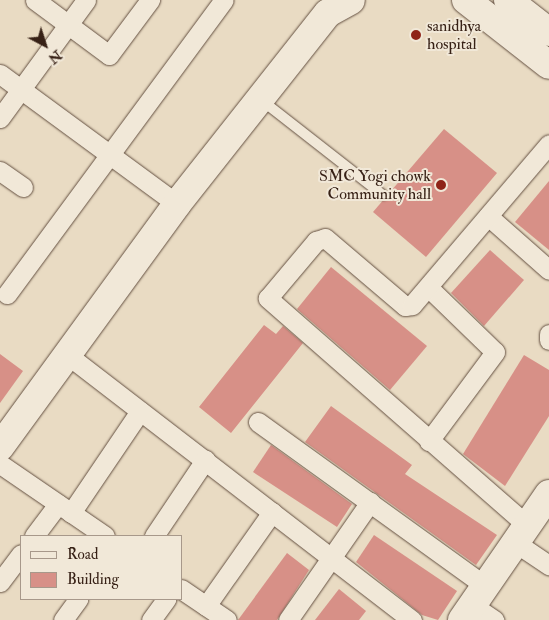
<!DOCTYPE html>
<html>
<head>
<meta charset="utf-8">
<style>
	body { margin:0 }
	#map { position:relative; width:549px; height:620px; overflow:hidden; background:#e9dbc3; font-family:"IM FELL Double Pica",serif }
	div>[style] { position:absolute }
	.building>* { inset:0; background:#d79087 }
	.roads { filter:drop-shadow(0 0 1px #645041) drop-shadow(0 0 1px #645041) }
	.lane>* { height:10px; margin:-5px; padding:0 5px; transform-origin:5px; border-radius:5px; background:#f1e8d8 }
	.street>* { height:19px; margin:-9.5px; padding:0 9.5px; transform-origin:9.5px; border-radius:9.5px; background:#f1e8d8 }
	.secondary>* { height:28px; margin:-14px; padding:0 14px; transform-origin:14px; border-radius:14px; background:#f1e8d8 }
	.dots>* { width:14px; height:14px; translate:-50% -50%; box-sizing:border-box; border:2px solid #f1e8d8; border-radius:50% }
	span { translate:-50% -50%; white-space:nowrap; text-align:center; line-height:1.15; -webkit-text-stroke:4px #f1e8d8; paint-order:stroke }
	.poi-label { font-size:16px; color:#372116 }
	.left { translate:0 -50%; text-align:left }
	.right { translate:-100% -50%; text-align:right }
	.legend { position:absolute; left:20px; top:535px; width:162px; height:65px; box-sizing:border-box; background:#f1e8d8; border:1px solid #a7988a; margin:0; padding:6px 9px; list-style:none; font-size:15px; color:#372116 }
	.legend li { display:flex; align-items:center; gap:10px; height:25px }
	.legend b { width:25px; border:1px solid #a7988a }
	.north { position:absolute; left:20px; top:20px; width:50px; height:50px; -webkit-text-stroke:4px #f1e8d8; paint-order:stroke; rotate:140deg; font-size:14px; font-weight:700; line-height:20px; text-align:center; color:#372116 }
	.north::after { content:''; display:block; margin:auto; width:18px; height:22px; background:#372116; clip-path:polygon(50% 0,100% 100%,50% 72%,0 100%) }
</style>
</head>
<body>
<div id="map">
	<div class="building">
		<div style="clip-path:polygon(444px 129px,497px 173px,426px 257px,373px 212px)"></div>
		<div style="clip-path:polygon(549px 181px,549px 250px,515px 222px)"></div>
		<div style="clip-path:polygon(490px 250px,524px 280px,484px 326px,451px 293px)"></div>
		<div style="clip-path:polygon(331px 267px,427px 346px,390px 390px,297px 309px)"></div>
		<div style="clip-path:polygon(264px 325px,276px 334px,283px 326px,303px 343px,231px 433px,199px 407px)"></div>
		<div style="clip-path:polygon(0 354px,23px 371px,0 403px)"></div>
		<div style="clip-path:polygon(524px 355px,549px 370px,549px 416px,505px 486px,463px 454px)"></div>
		<div style="clip-path:polygon(331px 406px,412px 465px,405px 474px,497px 535px,476px 565px,305px 442px)"></div>
		<div style="clip-path:polygon(271px 445px,352px 504px,337px 527px,253px 472px)"></div>
		<div style="clip-path:polygon(374px 535px,457px 591px,438px 620px,422px 615px,356px 562px)"></div>
		<div style="clip-path:polygon(287px 553px,309px 570px,277px 620px,238px 620px)"></div>
		<div style="clip-path:polygon(339px 589px,366px 611px,359px 620px,315px 620px)"></div>
	</div>
	<div class="roads">
		<div class="lane">
			<div style="left:260px;top:99px;width:156px;rotate:38deg"></div>
		</div>
		<div class="street">
			<div style="left:35px;top:0;width:92px;rotate:36.6deg"></div>
			<div style="left:109px;top:55px;width:69px;rotate:-53.3deg"></div>
			<div style="left:0;top:74px;width:220px;rotate:36.3deg"></div>
			<div style="left:0;top:118px;width:146px;rotate:-53.9deg"></div>
			<div style="left:0;top:171px;width:28px;rotate:35deg"></div>
			<div style="left:488px;top:216px;width:81px;rotate:41.5deg"></div>
			<div style="left:428px;top:287px;width:93px;rotate:44.1deg"></div>
			<div style="left:495px;top:352px;width:111px;rotate:126.6deg"></div>
			<div style="left:7px;top:294px;width:365px;rotate:-53.6deg"></div>
			<div style="left:549px;top:334px;width:6px;rotate:90deg"></div>
			<div style="left:65px;top:353px;width:438px;rotate:37.6deg"></div>
			<div style="left:258px;top:422px;width:279px;rotate:35.8deg"></div>
			<div style="left:0;top:464px;width:127px;rotate:34.4deg"></div>
			<div style="left:71px;top:513px;width:123px;rotate:-55.9deg"></div>
			<div style="left:528px;top:526px;width:346px;rotate:-138.8deg"></div>
			<div style="left:268px;top:298px;width:75px;rotate:-49.9deg"></div>
			<div style="left:316px;top:241px;width:9px;rotate:-18deg"></div>
			<div style="left:325px;top:238px;width:105px;rotate:40.4deg"></div>
			<div style="left:405px;top:306px;width:7px;rotate:-8deg"></div>
			<div style="left:412px;top:305px;width:211px;rotate:-49.6deg"></div>
			<div style="left:34px;top:536px;width:40px;rotate:-53deg"></div>
			<div style="left:154px;top:536px;width:92px;rotate:-56.1deg"></div>
			<div style="left:516px;top:543px;width:40px;rotate:34deg"></div>
			<div style="left:0;top:582px;width:35px;rotate:-53deg"></div>
			<div style="left:181px;top:589px;width:55px;rotate:34deg"></div>
			<div style="left:472px;top:605px;width:27px;rotate:34deg"></div>
			<div style="left:206px;top:606px;width:115px;rotate:-54.9deg"></div>
			<div style="left:63px;top:620px;width:26px;rotate:-54deg"></div>
			<div style="left:151px;top:620px;width:26px;rotate:-54deg"></div>
			<div style="left:288px;top:620px;width:144px;rotate:-55.2deg"></div>
		</div>
		<div class="secondary">
			<div style="left:466px;top:0;width:105px;rotate:38.1deg"></div>
			<div style="left:508px;top:0;width:52px;rotate:38deg"></div>
			<div style="left:0;top:447px;width:301px;rotate:-53.9deg"></div>
			<div style="left:177px;top:204px;width:243px;rotate:-51.7deg"></div>
			<div style="left:328px;top:13px;width:26px;rotate:-29deg"></div>
			<div style="left:462px;top:620px;width:153px;rotate:-55.4deg"></div>
		</div>
	</div>
	<div class="dots">
		<div style="left:416px;top:35px;background:#8f2418"></div>
		<div style="left:441px;top:185px;background:#8f2418"></div>
	</div>
	<div class="poi-label">
		<span class="left" style="left:427px;top:35px">sanidhya<br>hospital</span>
		<span class="right" style="left:431px;top:185px">SMC Yogi chowk<br>Community hall</span>
	</div>
	<ul class="legend">
	<li><b style="height:6px;background:#f1e8d8"></b>Road</li>
	<li><b style="height:14px;background:#d79087"></b>Building</li>
	</ul>
	<div class="north">N</div>
</div>
</body>
</html>
